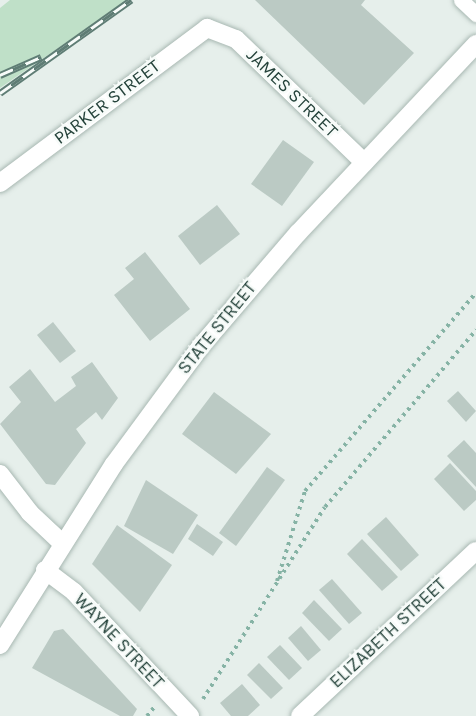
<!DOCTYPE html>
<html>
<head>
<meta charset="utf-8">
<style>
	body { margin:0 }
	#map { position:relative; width:476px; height:716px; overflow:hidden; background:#e6efeb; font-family:Karla,sans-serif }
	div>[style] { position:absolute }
	.green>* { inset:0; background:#bfe0c8 }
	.building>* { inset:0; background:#bbcac4 }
	.path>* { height:4px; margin-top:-2px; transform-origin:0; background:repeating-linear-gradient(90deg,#86b3a5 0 3px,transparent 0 7.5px) }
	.roads { filter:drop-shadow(0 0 2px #a8b8b2) drop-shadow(0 0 2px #a8b8b2) }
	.service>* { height:15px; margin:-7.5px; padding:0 7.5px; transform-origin:7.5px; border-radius:7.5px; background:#fff }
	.minor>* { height:18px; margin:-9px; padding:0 9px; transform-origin:9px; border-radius:9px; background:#fff }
	.tertiary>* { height:18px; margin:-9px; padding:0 9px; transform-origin:9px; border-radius:9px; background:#fff }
	.rail>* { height:7px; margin-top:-3.5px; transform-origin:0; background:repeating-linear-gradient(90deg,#f7fbf9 0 14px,#5f7d75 0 28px); box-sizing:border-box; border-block:2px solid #5f7d75 }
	span { translate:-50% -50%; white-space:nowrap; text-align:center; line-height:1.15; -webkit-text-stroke:5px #f7fbf9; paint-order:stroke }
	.street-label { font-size:18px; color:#24423a }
</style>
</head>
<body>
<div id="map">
	<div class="green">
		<div style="clip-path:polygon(10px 0,128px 0,0 88px,0 8px)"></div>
	</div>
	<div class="building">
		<div style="clip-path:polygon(255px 0,365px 0,361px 5px,414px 53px,364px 105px)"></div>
		<div style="clip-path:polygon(283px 140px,314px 162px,282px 206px,251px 184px)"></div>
		<div style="clip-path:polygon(217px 205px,240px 234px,200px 265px,178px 236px)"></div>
		<div style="clip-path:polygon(145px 252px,190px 309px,150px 341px,114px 295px,134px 279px,125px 268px)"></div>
		<div style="clip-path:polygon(53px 322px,76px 351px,60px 363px,37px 335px)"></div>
		<div style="clip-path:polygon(92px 362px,118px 398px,102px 420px,96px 412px,76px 429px,86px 443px,55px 485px,46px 484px,0 424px,21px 402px,9px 387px,30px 369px,55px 402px,76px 386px,71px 377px)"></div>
		<div style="clip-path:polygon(458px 391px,476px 411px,466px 422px,447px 401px)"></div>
		<div style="clip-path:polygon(214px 392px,271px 434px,236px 474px,182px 434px)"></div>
		<div style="clip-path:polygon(464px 440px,476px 453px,476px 487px,447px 456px)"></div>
		<div style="clip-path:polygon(450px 463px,476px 491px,476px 500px,464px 511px,434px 479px)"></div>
		<div style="clip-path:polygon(267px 467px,285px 480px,236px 546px,219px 533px)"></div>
		<div style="clip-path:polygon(146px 480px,198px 515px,173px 554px,124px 526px)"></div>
		<div style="clip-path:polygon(386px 517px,419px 555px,401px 571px,367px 534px)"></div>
		<div style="clip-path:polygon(197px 524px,223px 542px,213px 556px,188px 539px)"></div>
		<div style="clip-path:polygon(117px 525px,172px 565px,140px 612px,92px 564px)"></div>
		<div style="clip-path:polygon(362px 539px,398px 577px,382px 591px,347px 554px)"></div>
		<div style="clip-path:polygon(332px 579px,362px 613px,349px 624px,319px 590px)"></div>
		<div style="clip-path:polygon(314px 600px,342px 629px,329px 641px,302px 613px)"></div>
		<div style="clip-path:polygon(301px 626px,321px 650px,308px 661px,288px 638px)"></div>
		<div style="clip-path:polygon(63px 629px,137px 709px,133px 716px,120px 716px,32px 668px,54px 631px)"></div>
		<div style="clip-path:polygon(280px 645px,302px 668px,289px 680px,267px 657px)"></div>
		<div style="clip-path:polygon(259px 663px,283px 688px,271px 699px,247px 675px)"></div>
		<div style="clip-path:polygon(242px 684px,260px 705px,248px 716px,231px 716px,220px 703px)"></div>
	</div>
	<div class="path">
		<div style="left:277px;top:581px;width:94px;rotate:-72.7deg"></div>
		<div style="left:305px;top:491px;width:262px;rotate:-49.2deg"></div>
		<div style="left:203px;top:699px;width:227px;rotate:-57.6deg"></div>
		<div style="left:325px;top:507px;width:233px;rotate:-49.5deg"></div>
		<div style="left:147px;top:716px;width:13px;rotate:-51deg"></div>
	</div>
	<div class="roads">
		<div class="service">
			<div style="left:461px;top:0;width:21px;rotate:43deg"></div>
		</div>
		<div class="minor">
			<div style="left:0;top:183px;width:259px;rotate:-36.8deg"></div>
			<div style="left:207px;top:28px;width:31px;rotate:21deg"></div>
			<div style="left:236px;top:39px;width:178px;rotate:43.9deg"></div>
			<div style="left:0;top:474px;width:49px;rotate:52.4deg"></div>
			<div style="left:30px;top:513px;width:44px;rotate:43.2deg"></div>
			<div style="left:45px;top:570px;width:36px;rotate:37deg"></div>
			<div style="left:74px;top:592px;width:170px;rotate:46.9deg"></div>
			<div style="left:300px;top:716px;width:241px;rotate:-43.2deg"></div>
		</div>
		<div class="tertiary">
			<div style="left:0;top:645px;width:214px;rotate:-57.8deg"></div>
			<div style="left:114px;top:464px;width:147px;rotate:-53.6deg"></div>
			<div style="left:201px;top:346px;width:149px;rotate:-49.4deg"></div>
			<div style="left:298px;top:233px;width:260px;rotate:-46.7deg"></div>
		</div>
	</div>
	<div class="rail">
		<div style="left:0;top:75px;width:45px;rotate:-23.7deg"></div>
		<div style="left:0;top:93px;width:161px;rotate:-35.4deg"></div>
	</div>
	<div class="street-label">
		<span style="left:292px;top:93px;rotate:44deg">JAMES STREET</span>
		<span style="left:107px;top:102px;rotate:-37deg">PARKER STREET</span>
		<span style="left:217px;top:328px;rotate:-51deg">STATE STREET</span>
		<span style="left:388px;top:633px;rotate:-43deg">ELIZABETH STREET</span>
		<span style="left:119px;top:641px;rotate:47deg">WAYNE STREET</span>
	</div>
</div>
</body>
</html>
